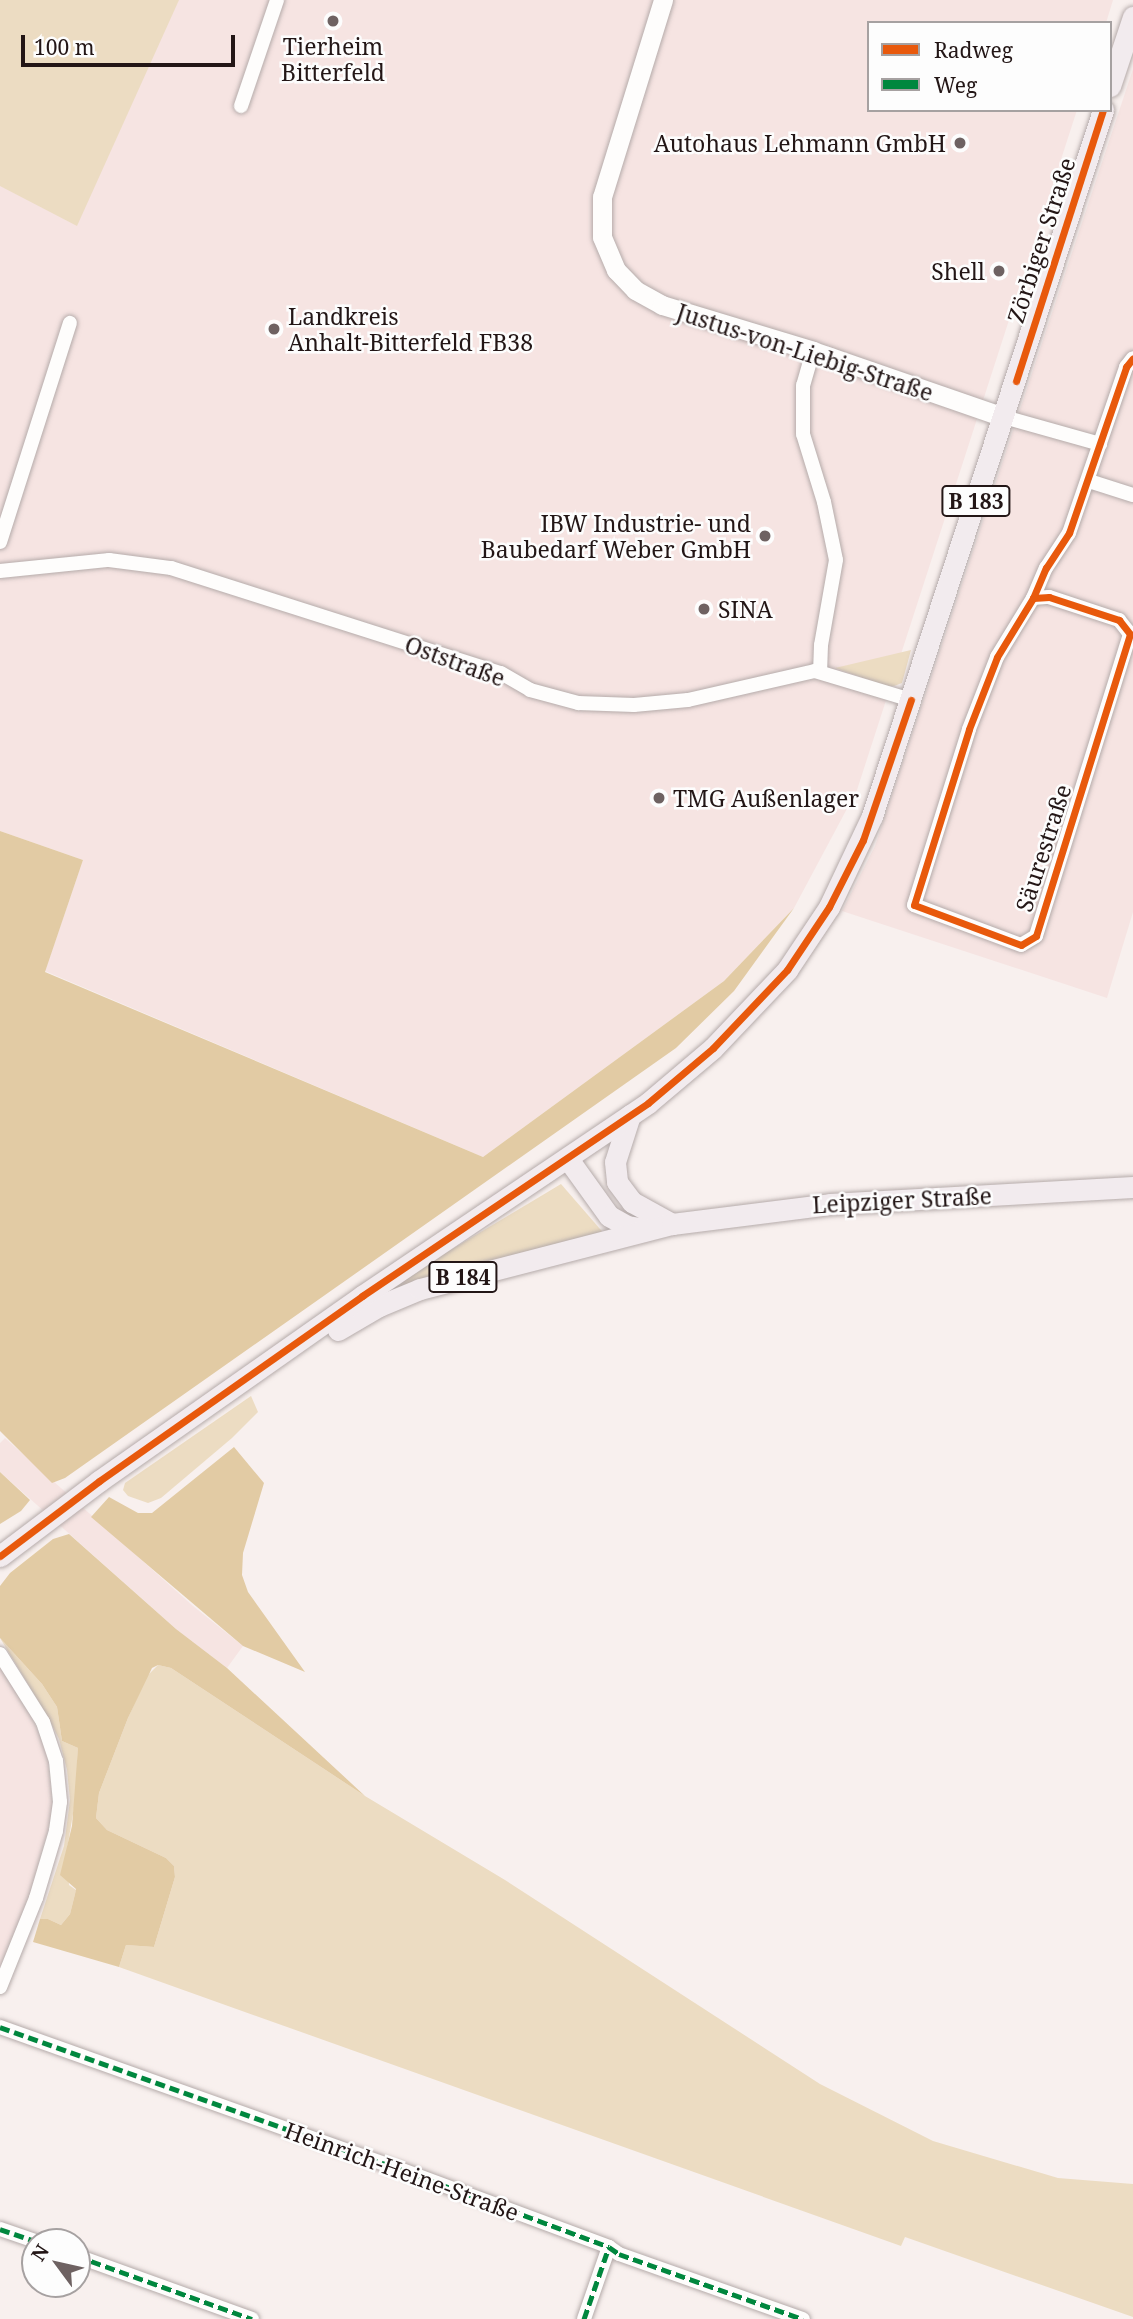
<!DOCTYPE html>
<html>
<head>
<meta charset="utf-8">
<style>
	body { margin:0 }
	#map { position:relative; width:1133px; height:2319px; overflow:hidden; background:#f8f0ee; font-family:"Noto Serif",serif }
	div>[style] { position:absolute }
	.built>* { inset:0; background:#f6e4e2 }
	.green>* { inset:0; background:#ecdcc2 }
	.forest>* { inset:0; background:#e2cba4 }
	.roads { filter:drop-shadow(0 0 2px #b5abaa) drop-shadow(0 0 2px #b5abaa) }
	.street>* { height:14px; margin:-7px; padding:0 7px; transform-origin:7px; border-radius:7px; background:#fefdfc }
	.secondary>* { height:19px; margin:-9.5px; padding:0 9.5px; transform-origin:9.5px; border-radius:9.5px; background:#fefdfc }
	.primary>* { height:21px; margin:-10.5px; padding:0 10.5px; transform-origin:10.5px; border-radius:10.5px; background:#f2ebee }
	.quiet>* { height:5px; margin-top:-2.5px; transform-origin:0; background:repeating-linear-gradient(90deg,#00873e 0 10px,transparent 0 15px) }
	.cycleway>* { height:7px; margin:-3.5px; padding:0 3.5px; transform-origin:3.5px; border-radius:3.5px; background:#e8590c }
	.dots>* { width:19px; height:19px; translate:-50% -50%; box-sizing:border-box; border:4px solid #fdfdfd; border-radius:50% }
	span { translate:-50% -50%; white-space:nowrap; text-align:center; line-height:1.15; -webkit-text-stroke:5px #fdfdfd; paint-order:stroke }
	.shield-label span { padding:2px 5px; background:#fdfdfd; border:2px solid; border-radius:5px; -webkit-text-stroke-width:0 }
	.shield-label { font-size:21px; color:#231616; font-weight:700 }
	.poi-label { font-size:23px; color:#231616 }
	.right { translate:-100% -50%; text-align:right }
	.left { translate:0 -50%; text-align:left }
	.street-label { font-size:23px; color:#231616 }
	.legend { position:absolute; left:867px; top:21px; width:245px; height:91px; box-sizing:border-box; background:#fdfdfd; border:2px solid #a6a1a1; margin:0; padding:9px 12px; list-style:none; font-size:21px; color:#231616 }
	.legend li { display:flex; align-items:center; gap:14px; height:35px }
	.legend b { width:35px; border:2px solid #a6a1a1 }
	.north { position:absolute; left:21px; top:2228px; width:70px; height:70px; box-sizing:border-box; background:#fdfdfd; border:2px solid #a6a1a1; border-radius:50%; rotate:303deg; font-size:19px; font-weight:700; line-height:28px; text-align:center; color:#231616 }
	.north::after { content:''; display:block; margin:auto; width:24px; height:32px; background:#6e6262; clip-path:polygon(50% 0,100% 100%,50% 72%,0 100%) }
	.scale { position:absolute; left:21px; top:35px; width:214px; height:32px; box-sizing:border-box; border:4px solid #231616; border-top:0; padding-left:9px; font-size:21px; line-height:24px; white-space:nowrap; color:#231616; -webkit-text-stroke:5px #fdfdfd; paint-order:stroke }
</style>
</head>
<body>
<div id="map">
	<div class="built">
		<div style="clip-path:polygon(0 0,1113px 0,1106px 23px,869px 23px,869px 110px,1077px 110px,857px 790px,794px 908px,724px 981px,483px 1157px,45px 971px,83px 860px,0 831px)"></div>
		<div style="clip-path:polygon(1133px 69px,1133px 912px,1107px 998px,842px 911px,875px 846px)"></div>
		<div style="clip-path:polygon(5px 1438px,193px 1606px,243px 1646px,227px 1668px,176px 1629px,0 1472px,0 1443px)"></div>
		<div style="clip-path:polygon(0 1667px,32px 1718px,47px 1751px,53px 1811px,23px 1921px,0 1973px)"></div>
	</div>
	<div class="green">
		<div style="clip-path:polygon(0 0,179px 0,77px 226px,0 186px)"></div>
		<div style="clip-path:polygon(911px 650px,902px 683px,894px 686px,886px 686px,835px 668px)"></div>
		<div style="clip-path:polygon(561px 1184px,607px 1237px,391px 1296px,387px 1288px)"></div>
		<div style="clip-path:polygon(251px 1396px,258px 1412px,232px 1438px,161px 1498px,148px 1503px,128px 1496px,123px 1490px,125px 1483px)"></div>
		<div style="clip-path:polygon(0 1638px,42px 1684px,57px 1707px,62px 1741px,78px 1748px,76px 1796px,67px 1849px,69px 1885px,76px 1890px,70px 1914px,61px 1925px,48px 1919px,40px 1919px,64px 1846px,70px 1800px,67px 1770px,59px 1739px,48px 1717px)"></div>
		<div style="clip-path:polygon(158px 1665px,171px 1668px,365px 1796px,505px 1880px,820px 2084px,933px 2141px,1058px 2178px,1133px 2184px,1133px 2317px,905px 2237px,901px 2246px,119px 1967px,126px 1945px,154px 1947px,175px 1877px,174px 1866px,166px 1858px,107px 1830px,96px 1818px,99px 1793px,128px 1718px,147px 1676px)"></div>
	</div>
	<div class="forest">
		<div style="clip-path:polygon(0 831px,83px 860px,45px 972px,483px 1157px,724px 981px,794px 908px,734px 991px,676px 1048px,65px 1478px,52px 1483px,0 1431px)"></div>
		<div style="clip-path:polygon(234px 1447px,264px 1483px,243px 1553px,242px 1575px,248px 1592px,305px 1672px,243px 1646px,91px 1517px,109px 1497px,138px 1513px,152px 1513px)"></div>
		<div style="clip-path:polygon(0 1472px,30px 1500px,21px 1511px,0 1524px)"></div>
		<div style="clip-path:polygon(69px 1534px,176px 1629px,227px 1668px,365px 1796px,171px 1668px,158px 1665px,152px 1668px,128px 1718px,99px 1793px,96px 1818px,107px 1830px,166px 1858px,174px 1866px,175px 1877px,154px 1947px,126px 1945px,119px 1967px,33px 1942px,40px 1919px,48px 1919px,61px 1925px,70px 1914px,75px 1894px,76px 1889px,60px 1875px,72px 1826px,78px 1748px,62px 1741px,57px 1707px,42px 1684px,0 1638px,0 1586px,10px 1573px,53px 1539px)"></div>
	</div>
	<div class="roads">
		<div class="street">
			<div style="left:241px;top:106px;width:112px;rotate:-71.2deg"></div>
			<div style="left:813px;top:351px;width:35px;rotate:106deg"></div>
			<div style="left:803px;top:385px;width:49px;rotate:90deg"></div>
			<div style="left:803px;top:434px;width:71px;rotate:72.8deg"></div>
			<div style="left:824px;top:502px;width:59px;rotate:78.3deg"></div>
			<div style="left:836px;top:560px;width:86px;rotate:100deg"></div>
			<div style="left:821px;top:645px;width:27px;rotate:92deg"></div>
			<div style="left:1004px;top:417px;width:100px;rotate:15.7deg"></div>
			<div style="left:1089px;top:481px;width:46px;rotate:17.7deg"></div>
			<div style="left:0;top:542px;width:230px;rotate:-72.3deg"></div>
			<div style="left:0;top:571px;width:110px;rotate:-5.8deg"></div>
			<div style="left:109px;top:560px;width:63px;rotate:7.4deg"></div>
			<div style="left:171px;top:568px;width:346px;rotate:17.7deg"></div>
			<div style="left:501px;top:673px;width:34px;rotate:30deg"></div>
			<div style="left:530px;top:690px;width:50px;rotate:15.2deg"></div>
			<div style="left:578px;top:703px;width:56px;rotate:2deg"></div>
			<div style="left:634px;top:705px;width:54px;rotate:-5.3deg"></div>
			<div style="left:688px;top:700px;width:130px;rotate:-12.9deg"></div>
			<div style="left:815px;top:671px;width:100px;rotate:16.8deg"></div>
			<div style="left:1033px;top:598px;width:16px;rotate:-4deg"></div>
			<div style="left:1049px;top:597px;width:74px;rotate:18.2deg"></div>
			<div style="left:1119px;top:620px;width:18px;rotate:52deg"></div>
			<div style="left:1130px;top:634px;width:316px;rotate:107.3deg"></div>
			<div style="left:1036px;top:936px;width:17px;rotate:149deg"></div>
			<div style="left:1021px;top:945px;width:114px;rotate:-159.5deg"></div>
			<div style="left:914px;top:905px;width:184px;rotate:-72.6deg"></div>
			<div style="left:969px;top:729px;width:77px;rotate:-68.7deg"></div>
			<div style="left:997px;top:657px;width:69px;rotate:-58.6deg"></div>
			<div style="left:1033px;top:598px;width:33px;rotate:-67deg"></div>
			<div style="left:1046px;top:568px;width:42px;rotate:-56.7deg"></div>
			<div style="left:1069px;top:533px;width:176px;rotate:-71deg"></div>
			<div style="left:1126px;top:367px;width:11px;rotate:-52deg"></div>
			<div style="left:0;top:1654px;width:80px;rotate:57.7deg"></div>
			<div style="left:43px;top:1722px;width:41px;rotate:71.6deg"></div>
			<div style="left:56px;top:1761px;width:41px;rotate:84.4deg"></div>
			<div style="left:60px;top:1802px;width:29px;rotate:98deg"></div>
			<div style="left:56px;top:1831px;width:70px;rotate:106.6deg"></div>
			<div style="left:36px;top:1898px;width:96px;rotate:112deg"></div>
			<div style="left:0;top:2027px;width:421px;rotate:19.6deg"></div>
			<div style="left:397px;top:2168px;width:226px;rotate:20.4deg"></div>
			<div style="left:609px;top:2247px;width:12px;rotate:35deg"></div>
			<div style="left:619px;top:2254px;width:195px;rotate:19.5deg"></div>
			<div style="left:0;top:2229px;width:39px;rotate:19deg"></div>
			<div style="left:77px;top:2256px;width:186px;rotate:19.8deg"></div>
			<div style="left:584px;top:2319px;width:76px;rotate:-70.9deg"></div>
		</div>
		<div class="secondary">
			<div style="left:663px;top:0;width:206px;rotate:107.2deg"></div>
			<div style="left:602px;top:197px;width:40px;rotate:90deg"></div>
			<div style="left:602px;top:237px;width:36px;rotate:67deg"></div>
			<div style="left:616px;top:270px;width:28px;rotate:46deg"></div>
			<div style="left:635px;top:290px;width:31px;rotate:29deg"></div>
			<div style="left:662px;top:305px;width:158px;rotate:16.9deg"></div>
			<div style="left:813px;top:351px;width:202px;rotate:19.1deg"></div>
		</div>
		<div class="primary">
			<div style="left:1110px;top:86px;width:73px;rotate:-71.6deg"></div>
			<div style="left:630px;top:1115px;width:49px;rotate:107.7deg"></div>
			<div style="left:615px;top:1162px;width:20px;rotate:84deg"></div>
			<div style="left:617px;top:1182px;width:25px;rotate:53deg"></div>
			<div style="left:632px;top:1202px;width:46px;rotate:28.8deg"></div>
			<div style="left:568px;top:1159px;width:70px;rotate:54.3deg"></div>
			<div style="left:609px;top:1216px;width:21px;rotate:29deg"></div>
			<div style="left:627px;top:1226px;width:20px;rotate:9deg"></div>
			<div style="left:338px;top:1330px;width:48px;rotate:-30.3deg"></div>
			<div style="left:379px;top:1306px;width:44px;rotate:-22.5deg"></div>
			<div style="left:420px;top:1289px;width:260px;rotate:-14.5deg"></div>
			<div style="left:672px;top:1224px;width:159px;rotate:-7.2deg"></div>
			<div style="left:830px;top:1204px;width:303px;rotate:-3.2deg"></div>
			<div style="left:0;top:1556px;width:124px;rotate:-37.1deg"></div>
			<div style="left:99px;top:1481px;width:322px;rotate:-35.1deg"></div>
			<div style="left:362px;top:1296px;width:345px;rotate:-34deg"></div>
			<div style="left:648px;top:1103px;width:85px;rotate:-40.2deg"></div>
			<div style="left:713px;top:1048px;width:108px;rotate:-46.5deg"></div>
			<div style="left:787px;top:970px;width:76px;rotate:-56.3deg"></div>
			<div style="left:829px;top:907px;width:101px;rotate:-64.7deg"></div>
			<div style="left:872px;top:816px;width:743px;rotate:-71.88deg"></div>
		</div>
	</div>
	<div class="quiet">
		<div style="left:0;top:2027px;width:421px;rotate:19.6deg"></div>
		<div style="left:397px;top:2168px;width:226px;rotate:20.4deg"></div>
		<div style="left:609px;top:2247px;width:12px;rotate:35deg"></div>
		<div style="left:619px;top:2254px;width:195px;rotate:19.5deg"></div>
		<div style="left:0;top:2229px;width:39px;rotate:19deg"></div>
		<div style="left:77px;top:2256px;width:186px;rotate:19.8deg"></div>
		<div style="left:584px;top:2319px;width:76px;rotate:-70.9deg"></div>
	</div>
	<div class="cycleway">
		<div style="left:1016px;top:381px;width:285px;rotate:-72.2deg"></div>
		<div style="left:1033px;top:598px;width:16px;rotate:-4deg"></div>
		<div style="left:1049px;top:597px;width:74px;rotate:18.2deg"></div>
		<div style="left:1119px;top:620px;width:18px;rotate:52deg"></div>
		<div style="left:1130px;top:634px;width:316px;rotate:107.3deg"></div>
		<div style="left:1036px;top:936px;width:17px;rotate:149deg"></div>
		<div style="left:1021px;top:945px;width:114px;rotate:-159.5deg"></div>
		<div style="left:914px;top:905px;width:184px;rotate:-72.6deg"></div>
		<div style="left:969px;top:729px;width:77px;rotate:-68.7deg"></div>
		<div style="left:997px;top:657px;width:69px;rotate:-58.6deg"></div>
		<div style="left:1033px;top:598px;width:33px;rotate:-67deg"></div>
		<div style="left:1046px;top:568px;width:42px;rotate:-56.7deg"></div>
		<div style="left:1069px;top:533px;width:176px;rotate:-71deg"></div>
		<div style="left:1126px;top:367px;width:11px;rotate:-52deg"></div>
		<div style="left:0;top:1556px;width:124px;rotate:-37.1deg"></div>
		<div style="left:99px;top:1481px;width:322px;rotate:-35.1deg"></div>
		<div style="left:362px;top:1296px;width:345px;rotate:-34deg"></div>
		<div style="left:648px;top:1103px;width:85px;rotate:-40.2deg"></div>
		<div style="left:713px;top:1048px;width:108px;rotate:-46.5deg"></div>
		<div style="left:787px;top:970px;width:76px;rotate:-56.3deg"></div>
		<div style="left:829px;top:907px;width:75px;rotate:-63.1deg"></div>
		<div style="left:863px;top:840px;width:148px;rotate:-71.1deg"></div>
	</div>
	<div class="dots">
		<div style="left:333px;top:21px;background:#6e6262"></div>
		<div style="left:960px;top:143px;background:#6e6262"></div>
		<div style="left:999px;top:271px;background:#6e6262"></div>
		<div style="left:274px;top:329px;background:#6e6262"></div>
		<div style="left:765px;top:536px;background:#6e6262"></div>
		<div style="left:704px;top:609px;background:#6e6262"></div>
		<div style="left:659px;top:798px;background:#6e6262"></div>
	</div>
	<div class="shield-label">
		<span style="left:976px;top:501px">B 183</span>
		<span style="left:463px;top:1277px">B 184</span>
	</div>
	<div class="poi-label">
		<span style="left:333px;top:59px">Tierheim<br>Bitterfeld</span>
		<span class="right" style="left:946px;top:143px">Autohaus Lehmann GmbH</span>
		<span class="right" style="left:985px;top:271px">Shell</span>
		<span class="left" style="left:288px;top:329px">Landkreis<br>Anhalt-Bitterfeld FB38</span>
		<span class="right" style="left:751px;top:536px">IBW Industrie- und<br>Baubedarf Weber GmbH</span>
		<span class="left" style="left:718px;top:609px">SINA</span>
		<span class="left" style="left:673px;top:798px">TMG Außenlager</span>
	</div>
	<div class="street-label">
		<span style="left:1041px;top:240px;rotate:-72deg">Zörbiger Straße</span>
		<span style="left:805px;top:352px;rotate:18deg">Justus-von-Liebig-Straße</span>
		<span style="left:455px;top:661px;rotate:20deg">Oststraße</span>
		<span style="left:1043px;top:848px;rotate:-72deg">Säurestraße</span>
		<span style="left:902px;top:1200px;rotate:-3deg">Leipziger Straße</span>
		<span style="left:402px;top:2171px;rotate:20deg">Heinrich-Heine-Straße</span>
	</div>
	<ul class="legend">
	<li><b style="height:9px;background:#e8590c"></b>Radweg</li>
	<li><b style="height:9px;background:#00873e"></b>Weg</li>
	</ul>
	<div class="north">N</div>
	<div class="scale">100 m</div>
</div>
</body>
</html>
